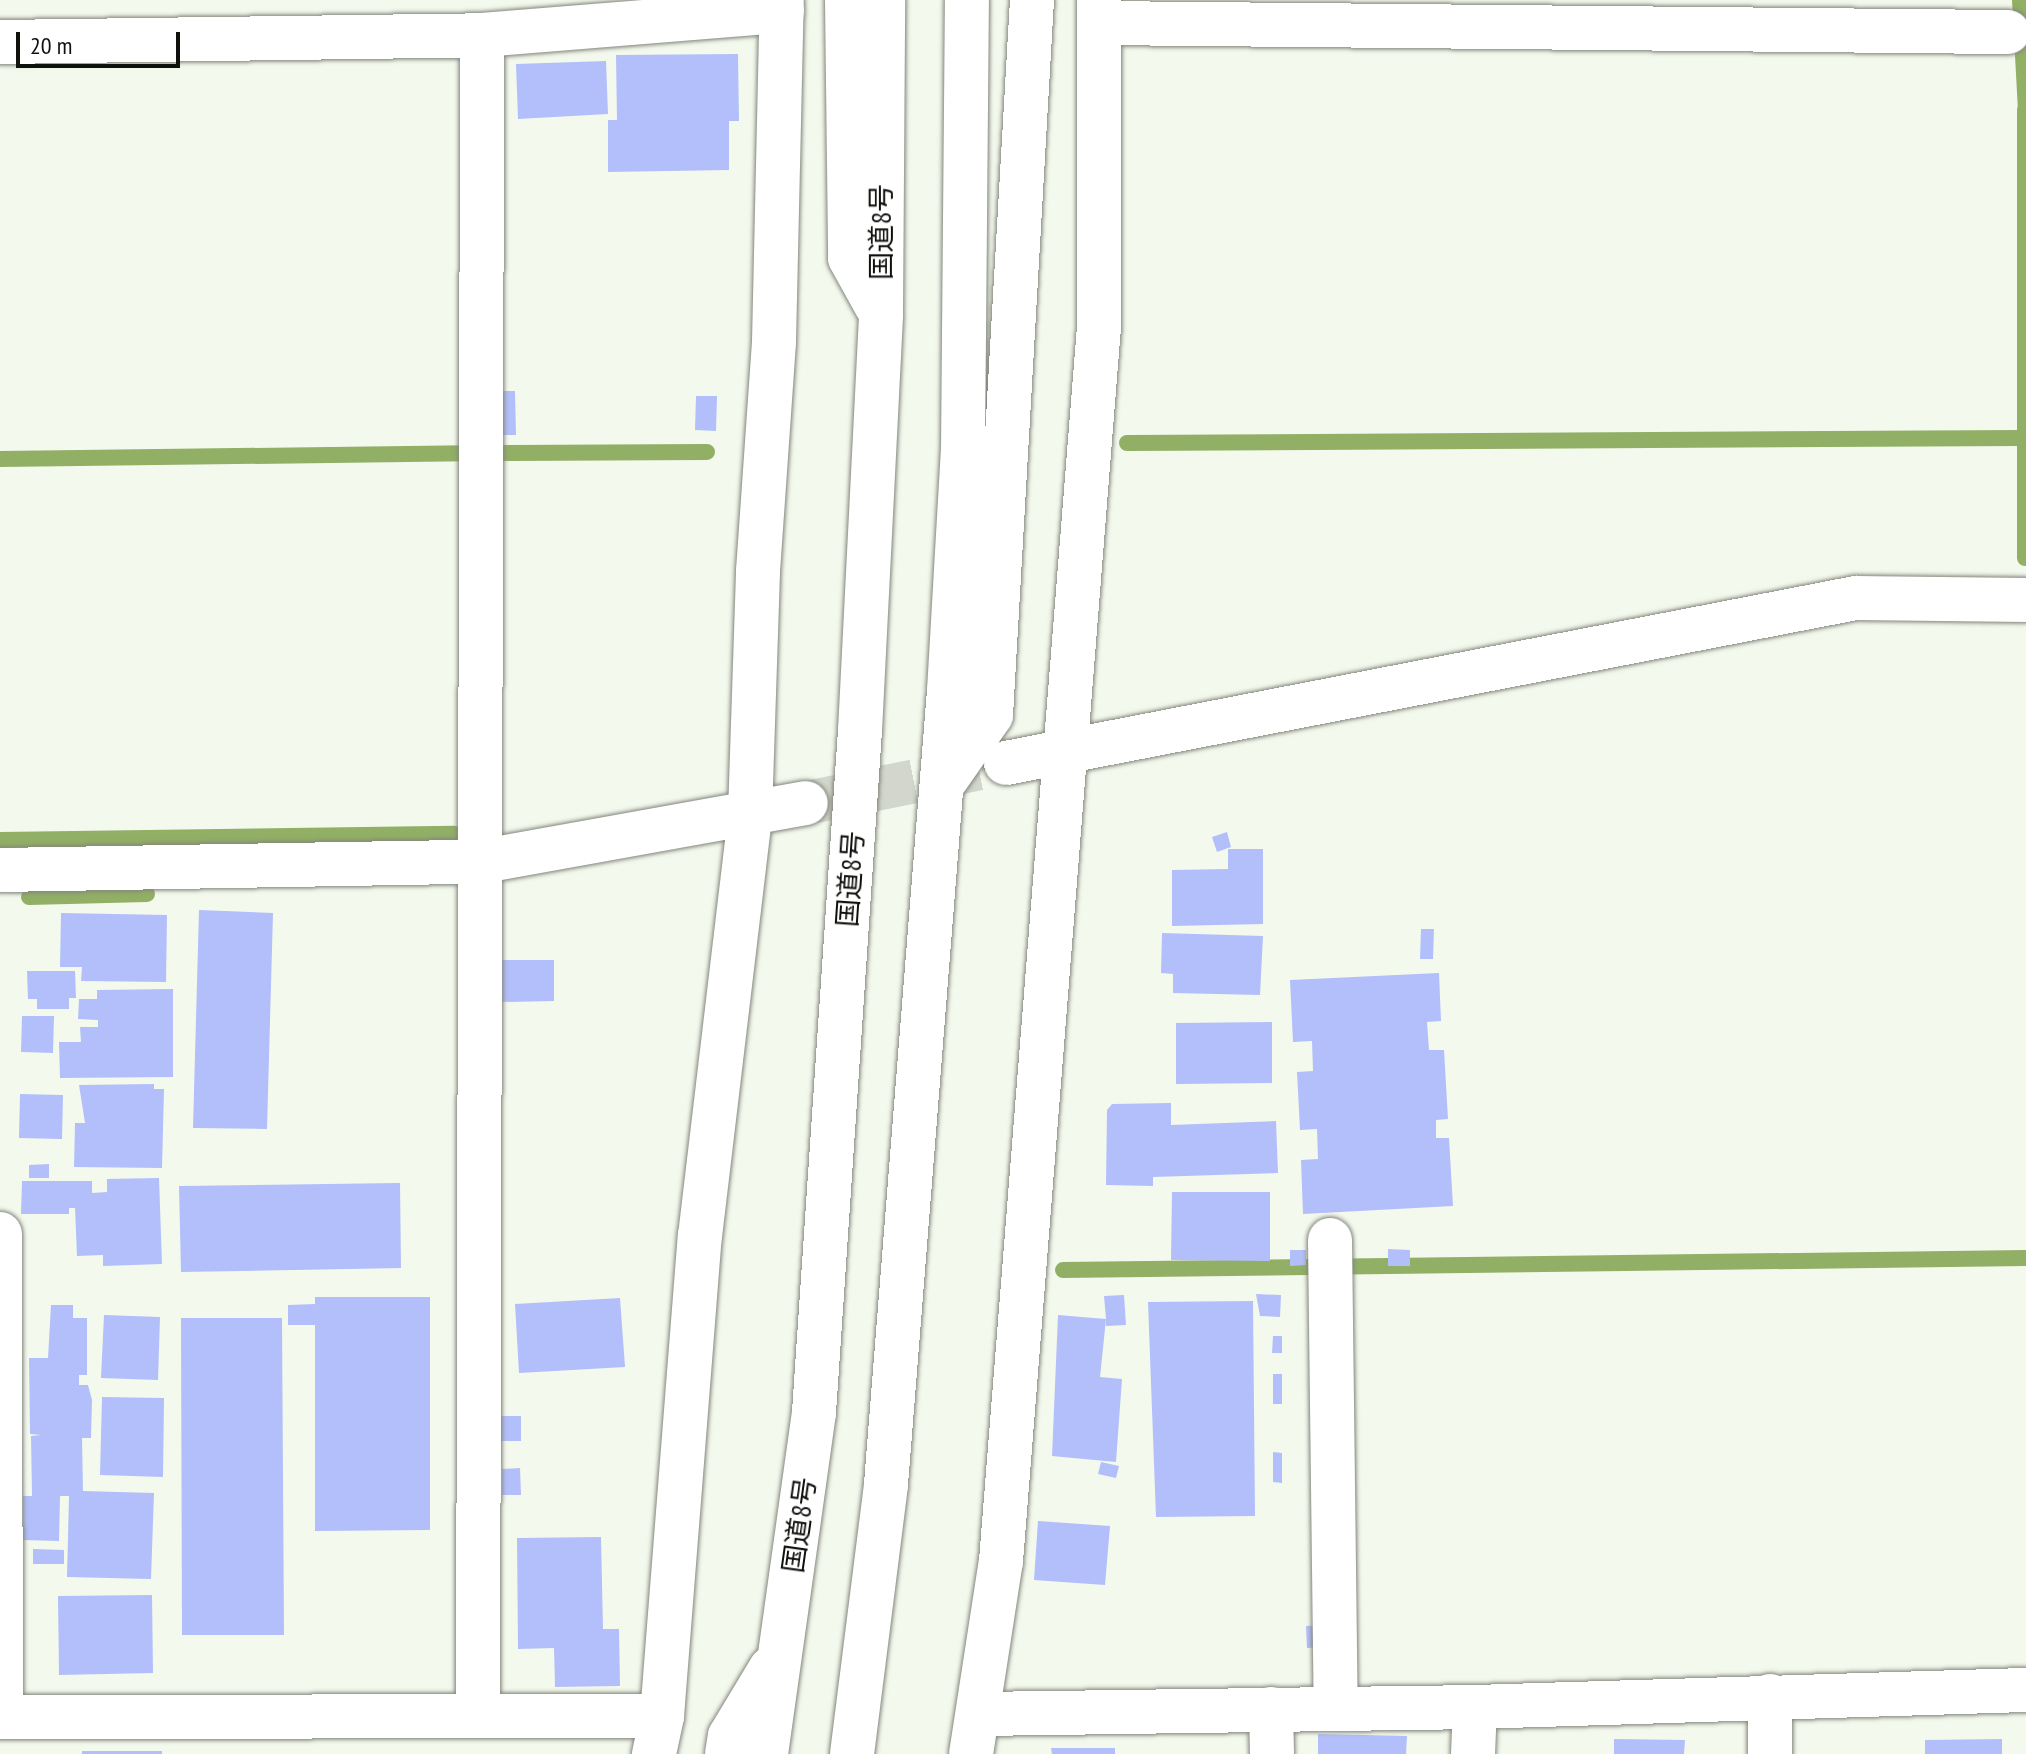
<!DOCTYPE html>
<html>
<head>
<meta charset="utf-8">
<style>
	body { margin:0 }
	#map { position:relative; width:2026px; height:1754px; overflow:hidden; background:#f4f9ee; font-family:"PT Sans Narrow","Noto Sans JP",sans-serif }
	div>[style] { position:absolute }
	.stream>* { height:16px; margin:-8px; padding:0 8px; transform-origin:8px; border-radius:8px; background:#91af65 }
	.building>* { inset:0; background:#b2bffa }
	.minor-tunnel>* { height:44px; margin-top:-22px; transform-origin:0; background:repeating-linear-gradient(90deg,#d2d6cc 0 44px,transparent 0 66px) }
	.roads { filter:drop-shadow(0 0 2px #82867c) drop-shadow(0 0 2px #82867c) }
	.minor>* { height:44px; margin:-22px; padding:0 22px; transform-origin:22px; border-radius:22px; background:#fff }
	.highway>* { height:44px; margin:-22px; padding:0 22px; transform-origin:22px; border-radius:22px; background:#fff }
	span { translate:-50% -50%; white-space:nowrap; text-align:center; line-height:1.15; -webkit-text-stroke:7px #fff; paint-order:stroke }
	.street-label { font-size:28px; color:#0f110d }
	.scale { position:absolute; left:16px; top:32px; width:164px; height:36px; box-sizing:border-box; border:4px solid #0f110d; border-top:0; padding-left:10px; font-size:24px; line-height:28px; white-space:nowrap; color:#0f110d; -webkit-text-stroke:6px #fff; paint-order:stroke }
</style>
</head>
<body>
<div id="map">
	<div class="stream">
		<div style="left:2020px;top:0;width:110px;rotate:86.9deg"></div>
		<div style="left:2025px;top:110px;width:448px;rotate:90deg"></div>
		<div style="left:1127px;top:443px;width:894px;rotate:-0.32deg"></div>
		<div style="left:493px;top:453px;width:214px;rotate:-0.3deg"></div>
		<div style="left:0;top:459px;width:465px;rotate:-0.7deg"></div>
		<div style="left:0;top:840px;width:454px;rotate:-0.8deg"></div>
		<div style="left:29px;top:897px;width:118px;rotate:-1.5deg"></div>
		<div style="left:1063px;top:1270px;width:963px;rotate:-0.71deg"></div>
	</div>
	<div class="building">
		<div style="clip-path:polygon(738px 54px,739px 121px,729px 121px,729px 170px,608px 172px,608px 120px,617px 120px,616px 55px)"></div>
		<div style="clip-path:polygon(606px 61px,608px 114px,518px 119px,516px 64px)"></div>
		<div style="clip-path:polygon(492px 391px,515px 391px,516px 435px,494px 435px)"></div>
		<div style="clip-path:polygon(696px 396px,717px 396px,716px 431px,695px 430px)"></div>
		<div style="clip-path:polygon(1227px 832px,1231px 847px,1217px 852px,1212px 837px)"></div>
		<div style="clip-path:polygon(1228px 849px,1263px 849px,1263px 924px,1172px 926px,1172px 870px,1228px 869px)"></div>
		<div style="clip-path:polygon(199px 910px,273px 913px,267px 1129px,193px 1128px)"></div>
		<div style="clip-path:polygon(61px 913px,167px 915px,166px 982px,81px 981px,82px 967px,60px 967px)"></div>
		<div style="clip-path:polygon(1421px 929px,1434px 929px,1433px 959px,1420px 959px)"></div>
		<div style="clip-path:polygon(1162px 933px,1263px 936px,1260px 995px,1173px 993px,1173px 974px,1161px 973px)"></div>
		<div style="clip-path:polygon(502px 960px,554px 960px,554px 1001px,502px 1002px)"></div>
		<div style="clip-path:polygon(27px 971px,75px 971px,76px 998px,69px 998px,69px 1009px,37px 1009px,37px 999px,28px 999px)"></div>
		<div style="clip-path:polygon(1439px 973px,1441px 1021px,1427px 1022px,1429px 1050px,1444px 1050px,1448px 1119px,1436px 1120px,1436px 1138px,1449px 1138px,1453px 1206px,1303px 1214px,1301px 1160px,1318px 1159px,1317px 1129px,1300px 1130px,1297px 1072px,1313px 1071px,1312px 1041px,1293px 1042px,1290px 980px)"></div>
		<div style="clip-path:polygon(173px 989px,173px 1077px,60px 1078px,59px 1042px,81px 1042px,80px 1027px,98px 1027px,98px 1020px,78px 1019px,79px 999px,97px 999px,97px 990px)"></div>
		<div style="clip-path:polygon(22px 1016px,54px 1016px,53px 1053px,21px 1052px)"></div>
		<div style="clip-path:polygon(1272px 1022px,1272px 1083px,1176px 1084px,1176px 1023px)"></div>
		<div style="clip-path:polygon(154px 1084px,154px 1089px,164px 1089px,162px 1168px,74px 1167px,75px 1123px,85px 1123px,79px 1085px)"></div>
		<div style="clip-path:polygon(20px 1094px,63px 1095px,62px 1139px,19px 1138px)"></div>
		<div style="clip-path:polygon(1171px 1103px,1171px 1125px,1276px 1121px,1278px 1173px,1153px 1177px,1153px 1186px,1106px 1185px,1107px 1110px,1112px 1104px)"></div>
		<div style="clip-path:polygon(49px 1164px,49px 1178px,29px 1178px,29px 1165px)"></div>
		<div style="clip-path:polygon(159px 1178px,162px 1264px,103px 1266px,103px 1255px,77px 1256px,75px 1208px,69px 1208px,69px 1214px,21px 1214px,22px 1181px,92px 1181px,92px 1193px,107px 1192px,107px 1179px)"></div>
		<div style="clip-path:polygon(400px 1183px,401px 1268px,181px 1272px,179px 1186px)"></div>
		<div style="clip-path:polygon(1172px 1192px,1270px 1192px,1270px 1261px,1171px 1260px)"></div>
		<div style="clip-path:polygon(1388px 1249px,1410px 1250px,1410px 1266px,1388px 1266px)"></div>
		<div style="clip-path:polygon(1290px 1250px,1306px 1250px,1306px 1265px,1290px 1266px)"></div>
		<div style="clip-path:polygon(1256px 1294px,1281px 1295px,1280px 1317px,1260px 1316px)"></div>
		<div style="clip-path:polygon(1124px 1295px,1126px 1325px,1106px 1326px,1106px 1319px,1100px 1377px,1122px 1379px,1116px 1462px,1052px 1456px,1058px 1315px,1106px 1319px,1104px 1296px)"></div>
		<div style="clip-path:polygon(315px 1297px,430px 1297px,430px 1530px,315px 1531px,315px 1325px,288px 1325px,288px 1305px,315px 1304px)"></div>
		<div style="clip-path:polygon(620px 1298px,625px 1367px,519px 1373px,515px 1304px)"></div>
		<div style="clip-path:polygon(1253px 1301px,1255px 1516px,1156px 1517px,1148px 1302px)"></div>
		<div style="clip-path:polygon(51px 1305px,73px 1305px,73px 1318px,87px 1318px,87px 1375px,79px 1375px,79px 1385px,88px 1385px,92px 1400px,91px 1438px,82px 1438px,83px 1491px,154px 1493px,151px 1579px,67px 1577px,69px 1496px,60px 1496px,59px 1541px,23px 1540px,23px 1496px,32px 1496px,31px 1436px,41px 1435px,30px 1434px,29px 1358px,48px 1358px)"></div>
		<div style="clip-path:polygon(104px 1315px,160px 1317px,158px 1380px,101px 1378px)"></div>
		<div style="clip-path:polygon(181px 1318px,282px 1318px,284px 1635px,182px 1635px)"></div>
		<div style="clip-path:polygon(1273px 1336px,1282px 1336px,1282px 1353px,1272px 1353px)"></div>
		<div style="clip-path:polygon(1273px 1374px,1282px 1374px,1282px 1404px,1273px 1404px)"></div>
		<div style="clip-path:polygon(102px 1397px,164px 1398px,163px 1477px,100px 1475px)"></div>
		<div style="clip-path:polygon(501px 1416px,521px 1416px,521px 1441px,501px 1441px)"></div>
		<div style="clip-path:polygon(1273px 1452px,1282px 1453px,1282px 1483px,1273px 1482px)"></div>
		<div style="clip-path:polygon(1101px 1462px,1119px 1466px,1116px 1478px,1098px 1474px)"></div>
		<div style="clip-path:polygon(520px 1468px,521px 1495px,502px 1495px,502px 1469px)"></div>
		<div style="clip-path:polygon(1038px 1521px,1110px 1526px,1105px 1585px,1034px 1580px)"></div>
		<div style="clip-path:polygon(601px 1537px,603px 1629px,619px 1629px,620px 1686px,555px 1687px,554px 1648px,518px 1649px,517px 1538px)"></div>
		<div style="clip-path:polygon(33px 1549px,64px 1550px,64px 1564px,33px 1564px)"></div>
		<div style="clip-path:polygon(152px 1595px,153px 1673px,59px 1675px,58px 1596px)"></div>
		<div style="clip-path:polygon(1324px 1625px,1323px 1647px,1307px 1648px,1306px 1626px)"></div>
		<div style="clip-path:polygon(1318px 1734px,1407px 1736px,1406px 1754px,1318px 1754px)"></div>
		<div style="clip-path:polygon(1614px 1739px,1685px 1740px,1684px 1754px,1614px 1754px)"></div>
		<div style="clip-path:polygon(2002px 1739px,2002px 1754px,1925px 1754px,1925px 1740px)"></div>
		<div style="clip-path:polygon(1051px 1748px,1115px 1748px,1115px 1754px,1052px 1754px)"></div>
		<div style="clip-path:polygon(82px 1751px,162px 1751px,162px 1754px,82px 1754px)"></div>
	</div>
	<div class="minor-tunnel">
		<div style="left:806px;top:803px;width:204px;rotate:-11.3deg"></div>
	</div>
	<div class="roads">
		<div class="minor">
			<div style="left:1099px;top:23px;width:909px;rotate:0.57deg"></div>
			<div style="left:0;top:42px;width:482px;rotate:-0.8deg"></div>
			<div style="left:482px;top:35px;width:301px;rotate:-4.6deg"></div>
			<div style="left:1006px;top:763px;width:866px;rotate:-10.99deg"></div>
			<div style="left:1856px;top:598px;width:170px;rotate:0.7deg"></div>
			<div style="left:0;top:870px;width:478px;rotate:-1deg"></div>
			<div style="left:478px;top:862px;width:333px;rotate:-10.2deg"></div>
			<div style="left:0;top:1234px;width:483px;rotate:89.9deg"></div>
			<div style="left:1330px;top:1240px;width:468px;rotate:89.3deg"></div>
			<div style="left:1770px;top:1696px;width:58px;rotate:90deg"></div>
			<div style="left:1271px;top:1709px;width:45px;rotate:88.7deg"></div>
			<div style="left:978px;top:1714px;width:497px;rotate:-0.8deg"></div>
			<div style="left:1475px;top:1707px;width:551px;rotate:-1.77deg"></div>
			<div style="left:478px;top:1716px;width:1681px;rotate:-89.86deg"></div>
			<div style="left:0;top:1717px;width:662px;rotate:-0.09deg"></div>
			<div style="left:1473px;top:1754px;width:47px;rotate:-87.6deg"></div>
		</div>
		<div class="highway">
			<div style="left:847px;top:0;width:258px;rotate:89.3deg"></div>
			<div style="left:850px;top:258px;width:54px;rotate:61deg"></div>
			<div style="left:942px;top:785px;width:85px;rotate:-55deg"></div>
			<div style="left:991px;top:715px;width:716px;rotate:-86.72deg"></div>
			<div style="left:654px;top:1754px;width:39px;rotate:-78deg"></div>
			<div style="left:662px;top:1716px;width:482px;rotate:-85.5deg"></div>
			<div style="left:700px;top:1236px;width:425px;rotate:-83.2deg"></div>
			<div style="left:750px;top:814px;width:243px;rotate:-88.1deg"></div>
			<div style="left:758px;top:571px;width:230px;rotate:-86deg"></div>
			<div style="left:774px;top:342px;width:342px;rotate:-88.7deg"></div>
			<div style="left:727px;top:1754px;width:18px;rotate:-81deg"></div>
			<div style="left:730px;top:1736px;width:79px;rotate:-58.9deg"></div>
			<div style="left:766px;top:1754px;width:345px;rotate:-82deg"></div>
			<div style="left:814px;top:1412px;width:683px;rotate:-86.14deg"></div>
			<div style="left:860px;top:731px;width:417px;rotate:-87.1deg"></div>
			<div style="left:881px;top:315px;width:315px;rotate:-89.6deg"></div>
			<div style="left:852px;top:1754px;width:272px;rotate:-82.8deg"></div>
			<div style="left:886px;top:1484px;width:795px;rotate:-85.46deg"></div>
			<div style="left:949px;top:691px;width:242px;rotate:-86.7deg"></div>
			<div style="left:963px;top:449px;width:449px;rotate:-89.5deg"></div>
			<div style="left:971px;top:1754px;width:195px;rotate:-81.2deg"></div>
			<div style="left:1001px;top:1561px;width:1239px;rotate:-85.46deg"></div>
			<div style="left:1099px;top:326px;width:326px;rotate:-90deg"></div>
		</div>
	</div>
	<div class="street-label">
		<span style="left:881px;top:232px;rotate:-90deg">国道8号</span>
		<span style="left:850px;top:879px;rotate:-86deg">国道8号</span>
		<span style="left:799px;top:1525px;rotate:-82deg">国道8号</span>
	</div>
	<div class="scale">20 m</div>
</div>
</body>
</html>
